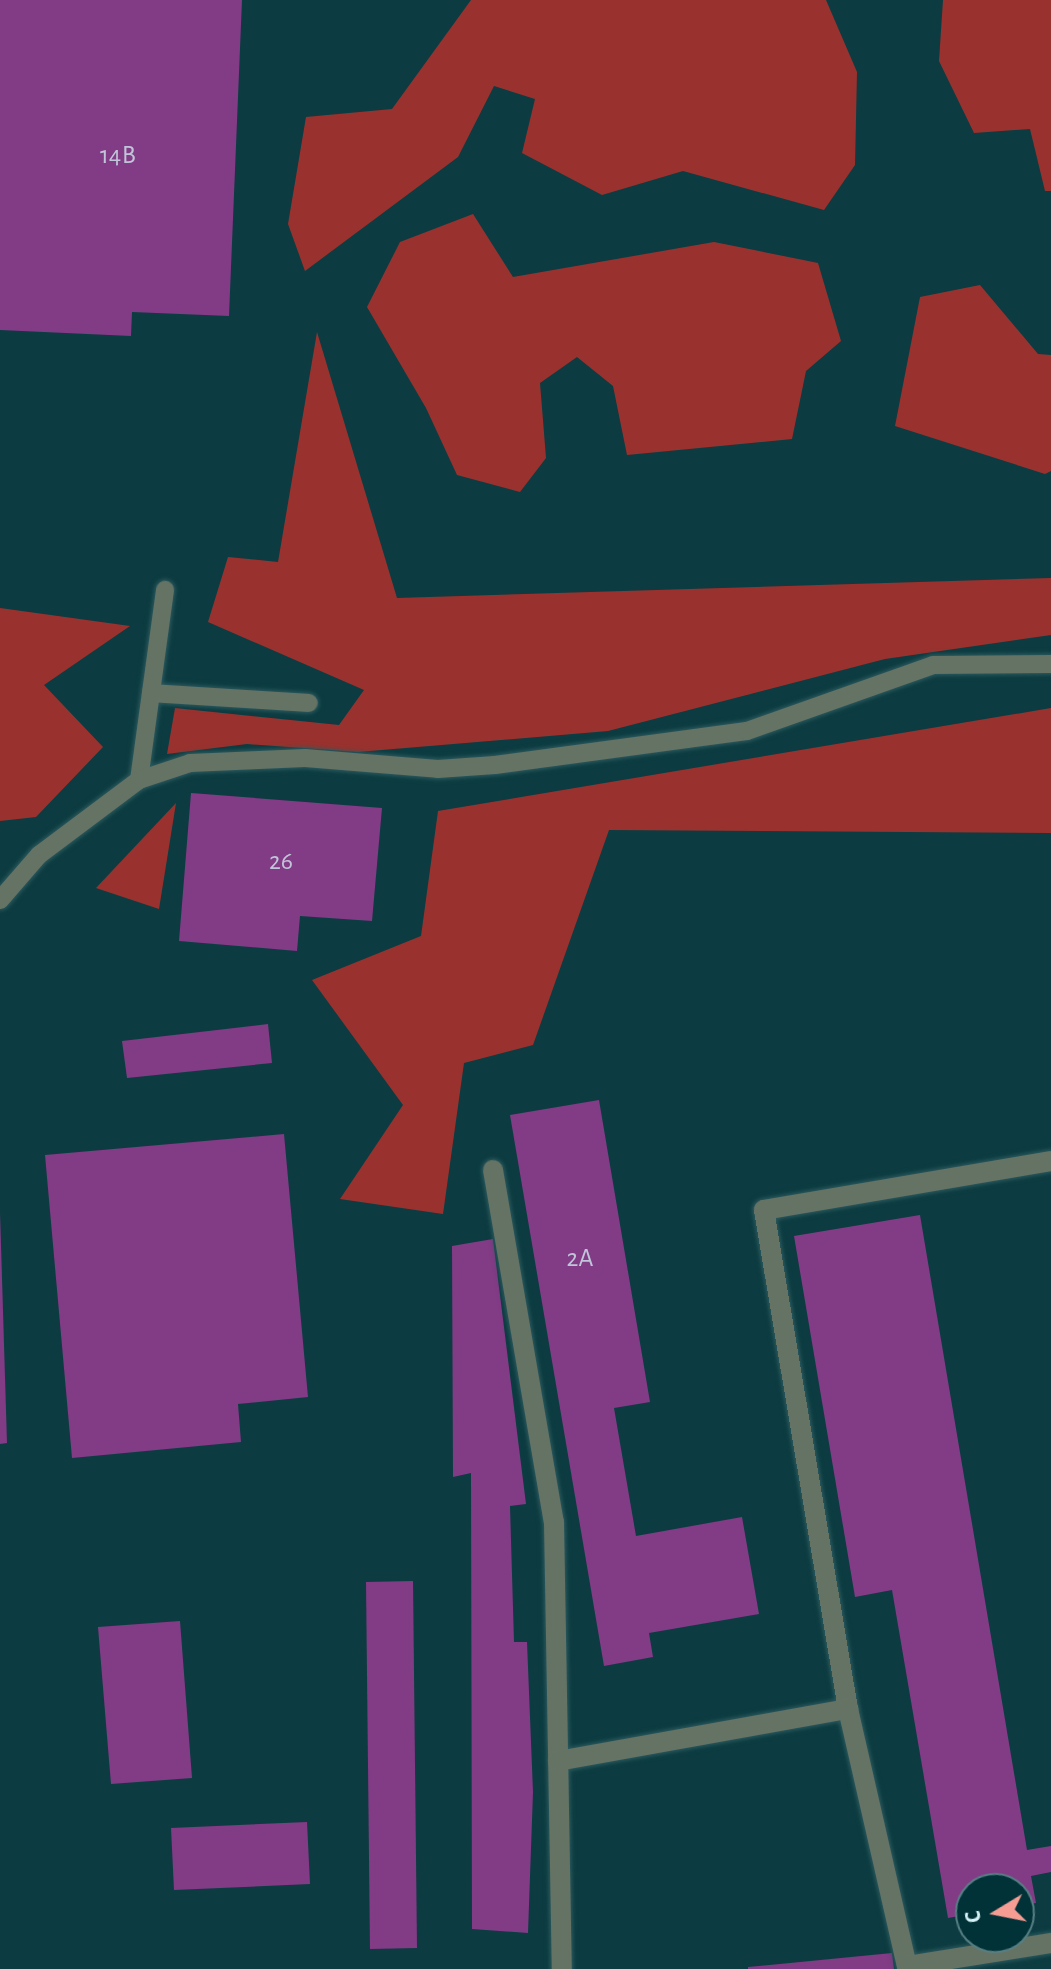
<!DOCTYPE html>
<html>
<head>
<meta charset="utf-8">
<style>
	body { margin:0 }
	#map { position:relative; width:1051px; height:1969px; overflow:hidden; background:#0c3c41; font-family:"Alegreya Sans",sans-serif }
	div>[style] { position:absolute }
	.forest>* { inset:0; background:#99322e }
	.building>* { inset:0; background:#823b85 }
	.roads { filter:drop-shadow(0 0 2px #2c595e) drop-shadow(0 0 2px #2c595e) }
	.service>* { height:18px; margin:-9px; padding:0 9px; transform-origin:9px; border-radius:9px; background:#657365 }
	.minor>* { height:20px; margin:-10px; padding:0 10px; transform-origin:10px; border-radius:10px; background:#657365 }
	span { translate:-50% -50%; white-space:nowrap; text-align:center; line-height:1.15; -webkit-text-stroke:8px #003237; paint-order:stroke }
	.number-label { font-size:26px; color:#c1c5da }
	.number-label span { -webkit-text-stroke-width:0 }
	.north { position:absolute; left:955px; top:1873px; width:80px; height:80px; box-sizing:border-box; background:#003237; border:2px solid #567f84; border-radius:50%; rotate:260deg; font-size:22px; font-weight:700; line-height:32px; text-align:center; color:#d6f3f7 }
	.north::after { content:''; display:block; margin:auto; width:28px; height:36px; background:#f59c93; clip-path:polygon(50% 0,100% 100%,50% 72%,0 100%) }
</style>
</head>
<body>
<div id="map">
	<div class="forest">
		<div style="clip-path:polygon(471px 0,826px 0,857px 72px,855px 165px,824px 210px,683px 171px,602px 195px,522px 153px,535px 99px,494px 86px,458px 157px,305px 271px,288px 224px,306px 117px,392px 109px)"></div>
		<div style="clip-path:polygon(943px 0,1051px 0,1051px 191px,1045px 191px,1030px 129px,974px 133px,939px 61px)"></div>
		<div style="clip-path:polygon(473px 214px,513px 277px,714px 242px,818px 263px,841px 341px,806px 371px,792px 439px,627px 455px,613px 386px,577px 357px,540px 383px,546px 458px,520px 492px,457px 475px,426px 408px,367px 307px,400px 242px)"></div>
		<div style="clip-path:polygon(980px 285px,1038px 354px,1051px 355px,1051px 471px,1045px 474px,895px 426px,920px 297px)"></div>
		<div style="clip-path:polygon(317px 332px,397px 598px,1051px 578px,1051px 635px,885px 659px,608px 731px,358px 752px,247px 744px,167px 754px,175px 708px,339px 725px,364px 690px,208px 622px,228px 557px,278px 562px)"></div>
		<div style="clip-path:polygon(0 608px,130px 626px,44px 685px,103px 747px,36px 817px,0 821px)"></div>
		<div style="clip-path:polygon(1051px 708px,1051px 833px,609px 830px,533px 1045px,464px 1063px,443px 1214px,340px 1199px,403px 1105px,312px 980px,421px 936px,438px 811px)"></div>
		<div style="clip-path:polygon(176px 803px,159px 909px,96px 888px)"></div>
	</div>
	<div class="building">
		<div style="clip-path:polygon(0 0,242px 0,229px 316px,132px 312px,131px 336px,0 330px)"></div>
		<div style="clip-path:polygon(191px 793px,382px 808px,372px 921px,300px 916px,297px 951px,179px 941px)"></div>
		<div style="clip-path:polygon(268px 1024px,272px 1063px,127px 1078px,122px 1041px)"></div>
		<div style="clip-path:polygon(599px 1100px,650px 1402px,614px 1408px,636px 1536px,742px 1517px,759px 1614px,649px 1633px,653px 1657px,604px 1666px,510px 1115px)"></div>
		<div style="clip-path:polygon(284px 1134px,308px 1397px,238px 1404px,241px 1442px,72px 1458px,45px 1155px)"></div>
		<div style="clip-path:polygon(0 1212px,7px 1443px,0 1444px)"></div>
		<div style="clip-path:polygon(920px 1215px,1027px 1850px,1051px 1846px,1051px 1872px,1031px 1876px,1036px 1903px,1019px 1906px,1019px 1889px,971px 1889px,971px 1914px,948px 1918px,892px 1590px,855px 1597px,794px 1236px)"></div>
		<div style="clip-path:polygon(493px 1239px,526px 1504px,510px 1506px,514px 1642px,527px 1642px,533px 1792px,528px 1933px,472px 1929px,471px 1473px,453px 1477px,452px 1246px)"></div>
		<div style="clip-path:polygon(413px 1581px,417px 1948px,370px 1949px,366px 1582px)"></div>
		<div style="clip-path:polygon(180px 1621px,192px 1778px,111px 1784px,98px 1627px)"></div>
		<div style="clip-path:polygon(307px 1822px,310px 1884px,174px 1890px,171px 1828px)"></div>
		<div style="clip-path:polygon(892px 1953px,894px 1969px,748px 1969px,748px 1967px)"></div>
	</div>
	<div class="roads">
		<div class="service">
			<div style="left:151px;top:693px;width:158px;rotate:3.6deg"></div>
			<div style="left:139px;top:780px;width:192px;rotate:-82.2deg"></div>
			<div style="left:0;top:900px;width:60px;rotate:-49.1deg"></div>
			<div style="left:39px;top:855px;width:125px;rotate:-36.9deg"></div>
			<div style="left:139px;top:780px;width:54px;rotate:-18.4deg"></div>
			<div style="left:190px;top:763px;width:115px;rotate:-2.5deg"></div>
			<div style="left:305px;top:758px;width:133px;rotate:4.7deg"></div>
			<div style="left:438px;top:769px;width:57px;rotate:-4deg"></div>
			<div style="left:495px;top:765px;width:254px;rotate:-7.7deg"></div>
			<div style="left:747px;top:731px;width:197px;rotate:-19.5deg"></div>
			<div style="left:933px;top:665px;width:118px;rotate:-0.5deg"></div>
		</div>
		<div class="minor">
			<div style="left:493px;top:1170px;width:357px;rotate:80.2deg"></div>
			<div style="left:554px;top:1522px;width:447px;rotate:89deg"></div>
			<div style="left:848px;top:1709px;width:506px;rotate:-99.56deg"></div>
			<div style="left:764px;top:1210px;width:291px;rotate:-9.7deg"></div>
			<div style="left:558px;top:1761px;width:295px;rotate:-10.2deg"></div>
			<div style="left:848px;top:1709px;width:264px;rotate:77.1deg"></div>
			<div style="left:907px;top:1966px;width:146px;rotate:-9.1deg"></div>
		</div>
	</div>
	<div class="number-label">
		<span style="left:118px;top:156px">14В</span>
		<span style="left:281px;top:862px">26</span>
		<span style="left:580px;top:1259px">2А</span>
	</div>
	<div class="north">С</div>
</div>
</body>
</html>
